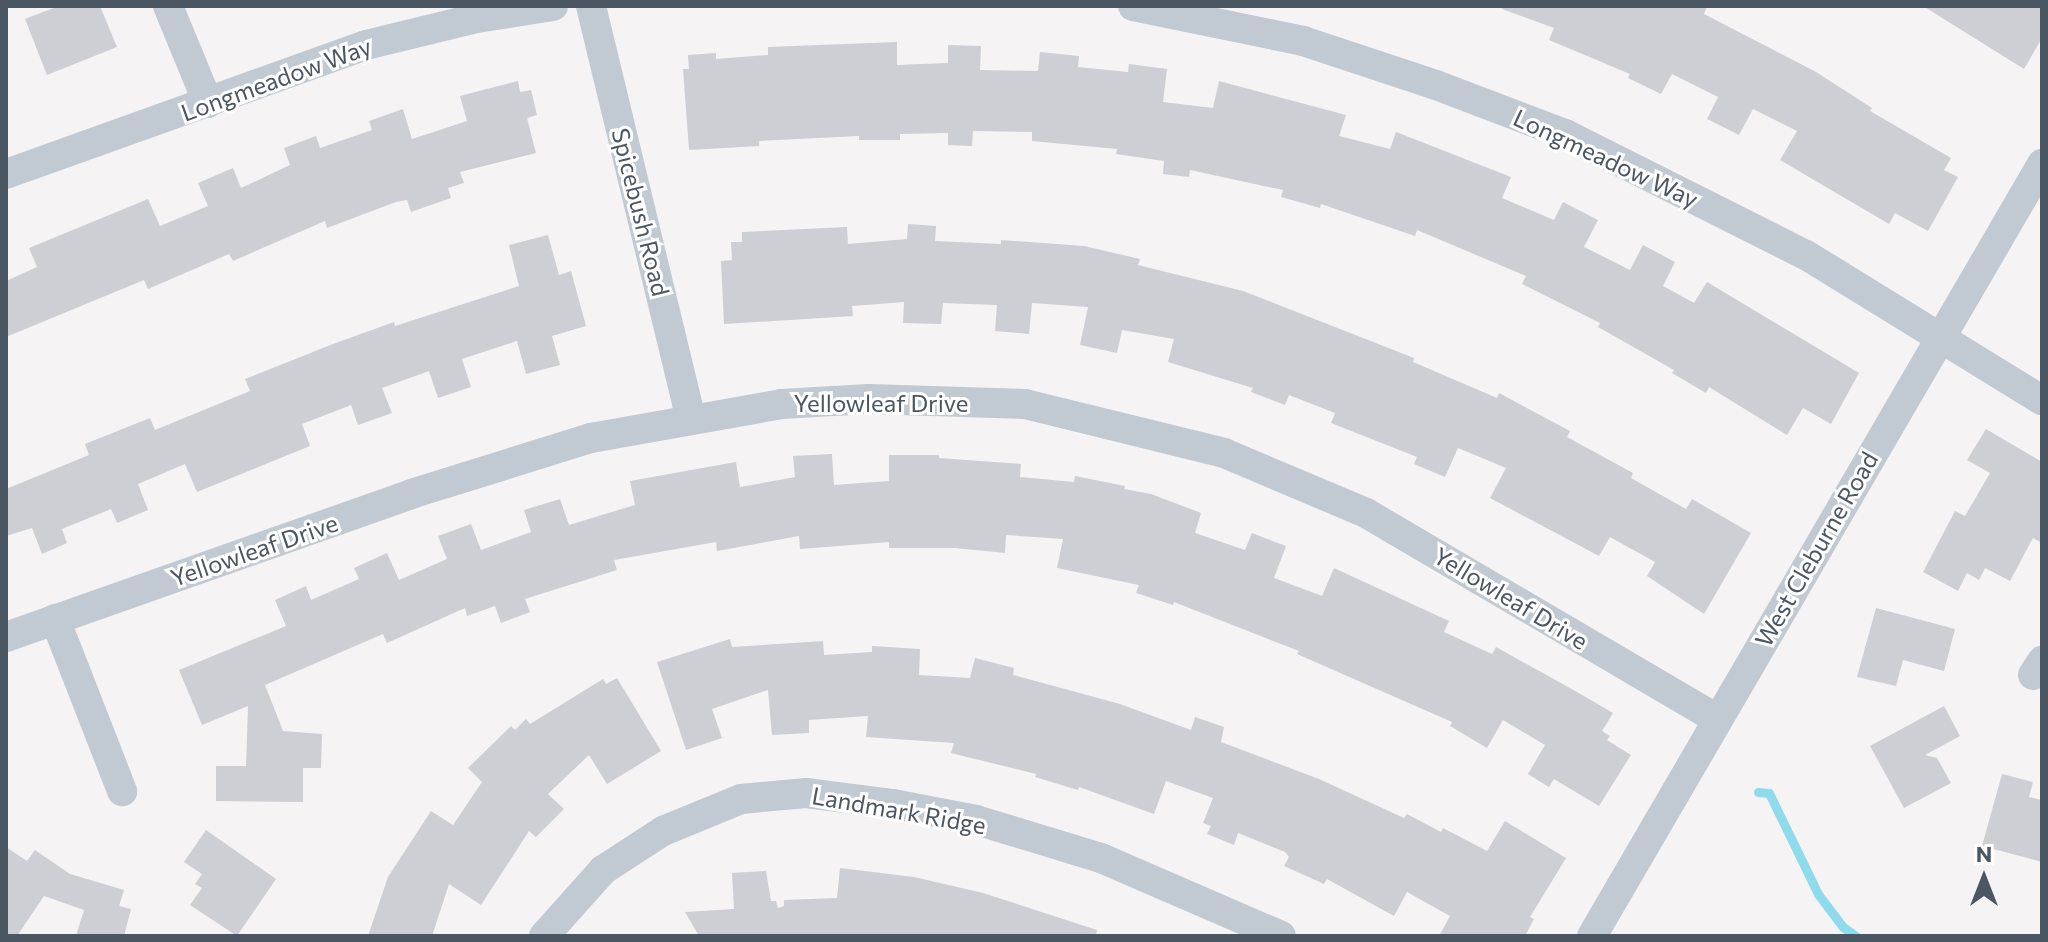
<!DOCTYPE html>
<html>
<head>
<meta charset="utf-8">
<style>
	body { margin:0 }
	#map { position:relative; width:2048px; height:942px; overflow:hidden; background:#f5f3f3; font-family:Commissioner,sans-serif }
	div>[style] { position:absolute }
	.stream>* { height:9px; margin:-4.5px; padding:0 4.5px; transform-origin:4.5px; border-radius:4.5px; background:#90daee }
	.building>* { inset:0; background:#cdcfd5 }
	.minor>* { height:30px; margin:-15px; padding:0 15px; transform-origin:15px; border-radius:15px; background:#c1cad2 }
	span { translate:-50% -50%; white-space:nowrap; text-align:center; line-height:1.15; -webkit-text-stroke:6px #fff; paint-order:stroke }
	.street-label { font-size:24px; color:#4a5661 }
	.frame { position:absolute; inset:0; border:8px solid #4a5661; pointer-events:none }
	.north { position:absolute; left:1944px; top:838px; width:80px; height:80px; -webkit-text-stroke:6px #fff; paint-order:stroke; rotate:0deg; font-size:22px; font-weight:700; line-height:32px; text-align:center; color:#4a5661 }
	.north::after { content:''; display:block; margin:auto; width:28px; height:36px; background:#4a5661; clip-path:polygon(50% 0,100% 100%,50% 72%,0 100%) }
</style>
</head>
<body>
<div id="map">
	<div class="stream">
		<div style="left:1758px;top:792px;width:11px;rotate:5deg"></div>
		<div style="left:1769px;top:793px;width:112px;rotate:64.1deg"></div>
		<div style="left:1818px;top:894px;width:41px;rotate:52.9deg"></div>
		<div style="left:1843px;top:927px;width:16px;rotate:35deg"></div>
	</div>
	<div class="building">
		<div style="clip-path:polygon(59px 6px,100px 6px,117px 47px,47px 75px,25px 19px)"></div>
		<div style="clip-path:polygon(1503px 6px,1707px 6px,1704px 14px,1816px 72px,1872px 108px,1870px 111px,1951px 158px,1944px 170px,1958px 177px,1928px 231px,1895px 213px,1889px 224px,1780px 160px,1797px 131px,1753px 109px,1739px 135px,1707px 119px,1718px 97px,1672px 74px,1661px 94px,1628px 78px,1630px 74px,1549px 40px,1554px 28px,1502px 9px)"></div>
		<div style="clip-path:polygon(1923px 6px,2042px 6px,2042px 38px,2024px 69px)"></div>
		<div style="clip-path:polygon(897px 42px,897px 65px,948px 63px,948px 45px,981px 46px,980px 70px,1038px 71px,1040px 52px,1079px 56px,1078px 67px,1128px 72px,1129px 64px,1167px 69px,1163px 102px,1213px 108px,1219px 81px,1346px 115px,1339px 136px,1390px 149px,1396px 132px,1511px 177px,1502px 198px,1554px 220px,1563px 202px,1598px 220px,1584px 247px,1630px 270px,1643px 245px,1675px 262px,1663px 286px,1694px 303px,1707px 282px,1859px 373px,1831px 424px,1803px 408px,1787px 435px,1709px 387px,1706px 393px,1672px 373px,1674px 370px,1598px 327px,1600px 323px,1522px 284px,1526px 276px,1417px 230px,1415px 236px,1321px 204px,1320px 208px,1281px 197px,1283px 190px,1190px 170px,1189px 177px,1163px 174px,1164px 161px,1116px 154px,1117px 149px,1032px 141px,1032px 132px,973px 131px,972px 146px,948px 145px,948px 133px,900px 134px,900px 140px,859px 140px,859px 136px,759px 141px,759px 146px,689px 150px,683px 69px,689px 69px,688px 55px,716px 53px,716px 59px,768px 55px,768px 47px)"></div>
		<div style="clip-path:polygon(518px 81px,520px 92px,531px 90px,537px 115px,527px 118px,536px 153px,460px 172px,464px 183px,448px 188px,451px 198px,411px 212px,407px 200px,396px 202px,327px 228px,325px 221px,233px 261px,229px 254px,148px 289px,144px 280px,6px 337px,6px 281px,37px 267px,29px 248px,148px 199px,160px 226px,208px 206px,198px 183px,233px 168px,241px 188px,290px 165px,284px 148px,316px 136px,320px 148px,372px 130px,369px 121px,403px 109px,412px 139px,467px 121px,460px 96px)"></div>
		<div style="clip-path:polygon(908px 224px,936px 226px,935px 241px,1001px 244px,1001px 240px,1084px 246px,1140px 259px,1138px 265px,1243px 291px,1414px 358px,1413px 362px,1497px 398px,1499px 393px,1570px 431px,1567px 437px,1633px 473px,1631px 478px,1686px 509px,1692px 499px,1751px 533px,1704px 614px,1647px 576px,1655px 562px,1610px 537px,1599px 556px,1490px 498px,1506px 468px,1458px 448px,1445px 477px,1414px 464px,1417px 457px,1331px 423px,1335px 413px,1289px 395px,1285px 405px,1251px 392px,1253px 388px,1168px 362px,1174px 339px,1122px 330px,1117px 353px,1080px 345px,1088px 307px,1032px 303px,1029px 334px,995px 331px,997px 305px,943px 303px,941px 324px,903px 323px,904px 302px,852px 306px,853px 316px,724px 324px,721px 261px,732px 260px,731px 242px,742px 242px,742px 232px,847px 227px,848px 244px,907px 239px)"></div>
		<div style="clip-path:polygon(548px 235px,559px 275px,571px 271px,586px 326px,552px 336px,560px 365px,526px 374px,517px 341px,462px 359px,471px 387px,438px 398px,429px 371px,382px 388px,392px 413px,358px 425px,351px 405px,302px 424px,310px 446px,197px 492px,185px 464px,138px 484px,148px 510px,117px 523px,111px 509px,62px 529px,67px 543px,42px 554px,32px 528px,6px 536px,6px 489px,89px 455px,85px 444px,150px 418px,155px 430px,250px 391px,245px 379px,333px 344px,394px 322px,395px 326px,519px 286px,509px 245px)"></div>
		<div style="clip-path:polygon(1986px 429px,2042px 462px,2042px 543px,2033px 538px,2010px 581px,1985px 568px,1979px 580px,1967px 573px,1958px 591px,1923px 572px,1955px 511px,1965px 516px,1990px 473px,1967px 460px)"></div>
		<div style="clip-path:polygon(832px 454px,834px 485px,889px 481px,889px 455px,939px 455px,939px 458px,1021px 464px,1020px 477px,1074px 482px,1075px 476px,1125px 486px,1124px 489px,1151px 494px,1201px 513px,1195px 533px,1245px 550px,1252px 533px,1286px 546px,1274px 578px,1322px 596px,1334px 568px,1449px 621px,1444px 632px,1492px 654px,1496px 647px,1577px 692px,1613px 713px,1602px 731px,1610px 736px,1607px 740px,1631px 755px,1599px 806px,1554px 779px,1549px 787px,1528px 774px,1545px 745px,1503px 720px,1487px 748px,1450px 726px,1452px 722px,1297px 654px,1299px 651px,1174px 602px,1173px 605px,1136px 593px,1139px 585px,1057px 568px,1063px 539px,1006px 535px,1005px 553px,955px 548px,889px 548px,889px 542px,800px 549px,799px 536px,717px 551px,716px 542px,614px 560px,617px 570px,525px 599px,530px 612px,501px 623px,495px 606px,467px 616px,465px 608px,387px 643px,383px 634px,265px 685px,283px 731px,322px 734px,321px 768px,303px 768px,303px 802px,216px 801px,216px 766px,246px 766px,248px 706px,202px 725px,179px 670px,286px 626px,275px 600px,306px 586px,311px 600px,359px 579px,354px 568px,387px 553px,399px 580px,447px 559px,438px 536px,471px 524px,481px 550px,531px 532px,524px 510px,560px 499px,569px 525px,635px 505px,630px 481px,736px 462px,740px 487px,795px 477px,793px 456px)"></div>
		<div style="clip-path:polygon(1876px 608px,1955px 629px,1944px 671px,1903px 660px,1896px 686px,1857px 677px)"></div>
		<div style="clip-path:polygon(730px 639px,732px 647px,823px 641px,824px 655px,872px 652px,872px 646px,920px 649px,919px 675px,970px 678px,975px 658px,1014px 668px,1013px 675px,1120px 704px,1191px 730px,1195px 717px,1224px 727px,1221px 742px,1319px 779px,1404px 818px,1407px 814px,1441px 832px,1443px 828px,1487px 851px,1505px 821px,1566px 858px,1530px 917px,1534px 919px,1525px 936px,1439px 936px,1450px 916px,1407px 892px,1394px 916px,1327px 879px,1324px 884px,1284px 866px,1289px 857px,1285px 852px,1238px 833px,1234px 845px,1207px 834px,1211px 826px,1203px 823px,1213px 798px,1166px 781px,1154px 814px,1079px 787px,1078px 790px,1035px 777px,1036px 774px,951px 753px,954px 743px,866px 737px,868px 716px,809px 720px,809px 733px,772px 735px,768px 690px,712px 709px,722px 738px,686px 750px,657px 662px)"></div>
		<div style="clip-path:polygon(617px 678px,661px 751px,607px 784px,589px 755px,548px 794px,564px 809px,536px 837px,529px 831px,481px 905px,449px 884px,432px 936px,368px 936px,388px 877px,431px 811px,453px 825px,482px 782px,468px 768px,511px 726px,515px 730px,526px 719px,530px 724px,603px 679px,606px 684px)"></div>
		<div style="clip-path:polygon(1944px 706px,1960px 736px,1925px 755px,1937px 758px,1951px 783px,1904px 808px,1870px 746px)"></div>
		<div style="clip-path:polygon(2002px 774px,2033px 782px,2029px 797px,2042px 800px,2042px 862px,1982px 846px)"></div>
		<div style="clip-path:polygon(206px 830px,276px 879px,237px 936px,190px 905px,202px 888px,195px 884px,202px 874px,184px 862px)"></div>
		<div style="clip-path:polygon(6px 847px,27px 861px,35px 850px,70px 874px,124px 890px,119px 906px,131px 909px,124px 936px,76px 936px,84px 910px,44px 896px,17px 936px,6px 936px)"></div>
		<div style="clip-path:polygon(840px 868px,914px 877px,983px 893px,1097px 930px,1096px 936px,699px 936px,685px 912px,734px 909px,732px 873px,766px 871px,771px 901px,776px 901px,778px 908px,784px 906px,784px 900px,837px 898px)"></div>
	</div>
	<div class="minor">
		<div style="left:168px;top:6px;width:105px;rotate:67.6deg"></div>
		<div style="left:591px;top:6px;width:424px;rotate:76.4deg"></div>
		<div style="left:1133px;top:6px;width:174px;rotate:11.6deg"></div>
		<div style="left:1303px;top:41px;width:140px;rotate:18.3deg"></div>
		<div style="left:1436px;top:85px;width:138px;rotate:20.8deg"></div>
		<div style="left:1565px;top:134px;width:270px;rotate:26.7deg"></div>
		<div style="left:1806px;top:255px;width:277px;rotate:31.6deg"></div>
		<div style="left:6px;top:174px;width:382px;rotate:-19.7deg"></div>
		<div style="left:366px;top:45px;width:114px;rotate:-13.7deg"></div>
		<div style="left:477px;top:18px;width:77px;rotate:-9deg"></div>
		<div style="left:55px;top:619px;width:185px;rotate:68.7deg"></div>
		<div style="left:6px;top:637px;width:430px;rotate:-19.4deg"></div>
		<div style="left:411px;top:494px;width:189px;rotate:-17.3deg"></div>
		<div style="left:591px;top:438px;width:193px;rotate:-10.1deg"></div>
		<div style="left:781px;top:404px;width:88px;rotate:-3.3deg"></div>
		<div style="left:869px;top:399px;width:156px;rotate:1.8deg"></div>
		<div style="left:1025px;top:404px;width:205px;rotate:13.8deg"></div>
		<div style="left:1224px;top:453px;width:154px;rotate:22.9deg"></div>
		<div style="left:1366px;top:513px;width:407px;rotate:30.4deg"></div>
		<div style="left:2033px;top:675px;width:17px;rotate:-57deg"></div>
		<div style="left:544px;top:936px;width:89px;rotate:-48.2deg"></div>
		<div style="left:603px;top:870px;width:72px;rotate:-33deg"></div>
		<div style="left:663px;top:831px;width:84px;rotate:-22.3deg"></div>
		<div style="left:741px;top:799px;width:65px;rotate:-5.3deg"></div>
		<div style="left:806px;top:793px;width:88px;rotate:7.2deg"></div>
		<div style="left:893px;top:804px;width:85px;rotate:10.9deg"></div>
		<div style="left:976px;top:820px;width:131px;rotate:16.9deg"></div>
		<div style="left:1101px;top:858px;width:196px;rotate:23.4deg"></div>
		<div style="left:1592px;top:936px;width:894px;rotate:-59.76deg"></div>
	</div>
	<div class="street-label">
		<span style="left:276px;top:79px;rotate:-20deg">Longmeadow Way</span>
		<span style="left:1606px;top:158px;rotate:25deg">Longmeadow Way</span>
		<span style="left:641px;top:212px;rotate:76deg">Spicebush Road</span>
		<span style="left:881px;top:403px">Yellowleaf Drive</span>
		<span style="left:1816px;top:549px;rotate:-60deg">West Cleburne Road</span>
		<span style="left:254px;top:550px;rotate:-19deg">Yellowleaf Drive</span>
		<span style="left:1511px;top:598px;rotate:31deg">Yellowleaf Drive</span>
		<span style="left:899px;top:810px;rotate:10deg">Landmark Ridge</span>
	</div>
	<div class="frame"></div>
	<div class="north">N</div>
</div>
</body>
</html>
